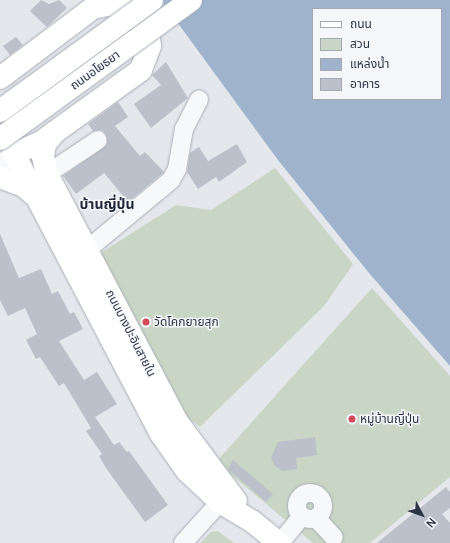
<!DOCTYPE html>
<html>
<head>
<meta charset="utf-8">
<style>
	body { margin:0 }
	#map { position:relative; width:450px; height:543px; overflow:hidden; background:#e4e7ec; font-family:Manrope,"Noto Sans Thai",sans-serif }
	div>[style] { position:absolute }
	.green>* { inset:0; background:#c9d6c5 }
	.water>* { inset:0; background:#9fb4cc }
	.building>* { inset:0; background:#bbc0ca }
	.roads { filter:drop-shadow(0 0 1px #a9aeb7) drop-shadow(0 0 1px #a9aeb7) }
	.minor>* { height:18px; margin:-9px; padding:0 9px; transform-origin:9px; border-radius:9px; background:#f7f8fa }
	.minor>.ring { margin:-9px; padding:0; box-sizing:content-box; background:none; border:18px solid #f7f8fa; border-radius:50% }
	.major>* { height:22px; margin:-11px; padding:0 11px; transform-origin:11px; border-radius:11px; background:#fff }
	.bridges { filter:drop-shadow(0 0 1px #a3abb8) drop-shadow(0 0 1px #a3abb8) }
	.major-bridge>* { height:22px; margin:-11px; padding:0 11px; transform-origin:11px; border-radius:11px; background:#fff }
	.dots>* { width:11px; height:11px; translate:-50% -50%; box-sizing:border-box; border:2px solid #f4f6f9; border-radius:50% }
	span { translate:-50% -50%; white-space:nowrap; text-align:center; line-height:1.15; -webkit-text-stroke:3px #f4f6f9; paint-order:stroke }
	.street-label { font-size:12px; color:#2b3445 }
	.poi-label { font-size:12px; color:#2b3445 }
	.left { translate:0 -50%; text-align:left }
	.quarter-label { font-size:14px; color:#1d2536; font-weight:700 }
	.legend { position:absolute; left:312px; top:8px; width:130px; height:92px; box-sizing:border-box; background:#f4f6f9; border:1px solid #a4a8b1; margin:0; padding:5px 7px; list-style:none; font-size:12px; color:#2b3445 }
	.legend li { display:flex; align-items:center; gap:8px; height:20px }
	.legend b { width:20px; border:1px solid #a4a8b1 }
	.north { position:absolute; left:402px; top:495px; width:40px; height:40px; -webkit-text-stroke:3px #f4f6f9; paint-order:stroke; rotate:131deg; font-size:11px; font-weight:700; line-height:16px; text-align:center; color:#2b3445 }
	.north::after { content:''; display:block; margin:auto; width:14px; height:18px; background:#2b3445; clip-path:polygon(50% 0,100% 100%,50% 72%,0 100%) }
</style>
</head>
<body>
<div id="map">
	<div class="green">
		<div style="clip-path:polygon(275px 168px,353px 264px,325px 305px,200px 427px,188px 418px,99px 254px,176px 205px,211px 210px)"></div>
		<div style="clip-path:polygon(372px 288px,450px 376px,450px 477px,370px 543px,313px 543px,216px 462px)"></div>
		<div style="clip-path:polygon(218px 531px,234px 543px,200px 543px,211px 532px)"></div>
	</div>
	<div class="water">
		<div style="clip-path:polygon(evenodd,161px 0,450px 0,450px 366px,369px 273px,278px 160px,161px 0,313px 9px,441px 9px,441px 99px,313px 99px,313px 9px)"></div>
	</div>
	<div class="building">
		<div style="clip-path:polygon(41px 0,49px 4px,59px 0,67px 8px,47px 27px,30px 11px)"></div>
		<div style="clip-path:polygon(16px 37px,23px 45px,10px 55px,3px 46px)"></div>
		<div style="clip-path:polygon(166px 62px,188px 98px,151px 128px,134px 104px,161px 85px,152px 75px)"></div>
		<div style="clip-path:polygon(118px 102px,128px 117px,115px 126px,140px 156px,145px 152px,164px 172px,128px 202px,104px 173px,76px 194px,63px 176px,107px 145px,106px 134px,102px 130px,93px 131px,88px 124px)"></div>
		<div style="clip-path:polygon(237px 144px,247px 162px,219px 182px,216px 177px,198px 189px,187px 172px,190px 153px,199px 147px,208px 161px)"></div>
		<div style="clip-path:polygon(0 234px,19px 278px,41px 269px,52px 294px,58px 291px,70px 314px,74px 312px,83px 329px,59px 341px,84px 380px,97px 372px,117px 404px,95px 417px,114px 445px,119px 442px,127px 452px,129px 451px,168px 505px,145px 522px,106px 468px,99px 456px,102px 454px,86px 431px,91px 428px,64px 383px,59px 386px,40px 357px,36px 359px,26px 340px,37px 334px,25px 308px,8px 316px,0 300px)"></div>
		<div style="clip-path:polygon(315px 437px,317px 455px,296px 458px,297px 469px,282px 471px,275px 466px,271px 458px,278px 442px)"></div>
		<div style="clip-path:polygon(233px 460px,273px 494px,266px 502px,228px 469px)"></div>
		<div style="clip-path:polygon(446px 487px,450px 492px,450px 508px,442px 514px,450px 523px,450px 543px,377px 543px)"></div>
	</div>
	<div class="roads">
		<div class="minor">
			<div style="left:0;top:164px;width:17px;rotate:-36deg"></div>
			<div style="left:47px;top:174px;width:61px;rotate:-33.7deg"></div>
			<div style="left:88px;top:249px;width:108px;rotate:-39.7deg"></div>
			<div style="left:171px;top:180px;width:13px;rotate:-61deg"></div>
			<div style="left:177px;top:169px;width:41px;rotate:-80.1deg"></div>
			<div style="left:184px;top:129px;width:33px;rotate:-63deg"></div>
			<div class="ring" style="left:297px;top:493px;width:8px;height:8px"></div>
			<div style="left:316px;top:518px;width:26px;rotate:47deg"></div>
			<div style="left:183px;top:543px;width:55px;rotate:-47.9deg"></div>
			<div style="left:280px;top:543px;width:35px;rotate:-51deg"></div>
		</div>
		<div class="major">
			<div style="left:0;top:78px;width:116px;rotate:-37deg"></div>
			<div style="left:93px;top:8px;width:14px;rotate:-12deg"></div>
			<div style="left:107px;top:5px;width:18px;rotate:9deg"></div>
			<div style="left:125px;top:8px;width:21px;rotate:37deg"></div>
			<div style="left:142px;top:21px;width:13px;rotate:63deg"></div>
			<div style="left:148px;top:33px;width:13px;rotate:81deg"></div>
			<div style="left:150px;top:46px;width:26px;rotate:111deg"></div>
			<div style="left:141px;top:70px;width:123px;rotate:144.2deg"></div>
			<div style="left:41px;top:142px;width:30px;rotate:156deg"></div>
			<div style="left:55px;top:132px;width:16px;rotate:130deg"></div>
			<div style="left:45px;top:144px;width:13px;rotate:99deg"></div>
			<div style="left:43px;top:157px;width:17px;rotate:77deg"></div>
			<div style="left:47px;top:174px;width:281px;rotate:62.3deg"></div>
			<div style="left:178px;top:423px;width:97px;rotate:53.4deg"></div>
			<div style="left:14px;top:154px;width:316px;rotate:62.3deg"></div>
			<div style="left:161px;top:434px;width:45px;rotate:54.9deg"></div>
			<div style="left:187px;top:471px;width:45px;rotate:43.2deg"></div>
			<div style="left:220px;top:502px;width:39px;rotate:31deg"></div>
			<div style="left:253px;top:522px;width:33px;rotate:39deg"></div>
			<div style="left:0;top:177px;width:26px;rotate:21deg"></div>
			<div style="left:24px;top:186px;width:12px;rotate:42deg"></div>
		</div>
	</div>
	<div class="bridges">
		<div class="major-bridge">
			<div style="left:0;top:111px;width:188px;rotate:-36.1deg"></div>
			<div style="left:0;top:139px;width:236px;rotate:-36deg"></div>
		</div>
	</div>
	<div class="dots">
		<div style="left:146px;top:322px;background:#d1495b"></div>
		<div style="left:352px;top:419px;background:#d1495b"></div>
	</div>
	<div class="street-label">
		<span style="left:95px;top:70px;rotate:-36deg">ถนนอโยธยา</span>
		<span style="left:131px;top:333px;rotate:63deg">ถนนบางปะอินสายใน</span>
	</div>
	<div class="poi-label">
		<span class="left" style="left:154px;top:322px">วัดโคกยายสุก</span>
		<span class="left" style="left:360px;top:419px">หมู่บ้านญี่ปุ่น</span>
	</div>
	<div class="quarter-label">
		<span style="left:107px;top:204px">บ้านญี่ปุ่น</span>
	</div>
	<ul class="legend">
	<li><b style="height:5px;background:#fff"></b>ถนน</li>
	<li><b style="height:11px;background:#c9d6c5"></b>สวน</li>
	<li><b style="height:11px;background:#9fb4cc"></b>แหล่งน้ำ</li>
	<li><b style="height:11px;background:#bbc0ca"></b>อาคาร</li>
	</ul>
	<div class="north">N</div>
</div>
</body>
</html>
